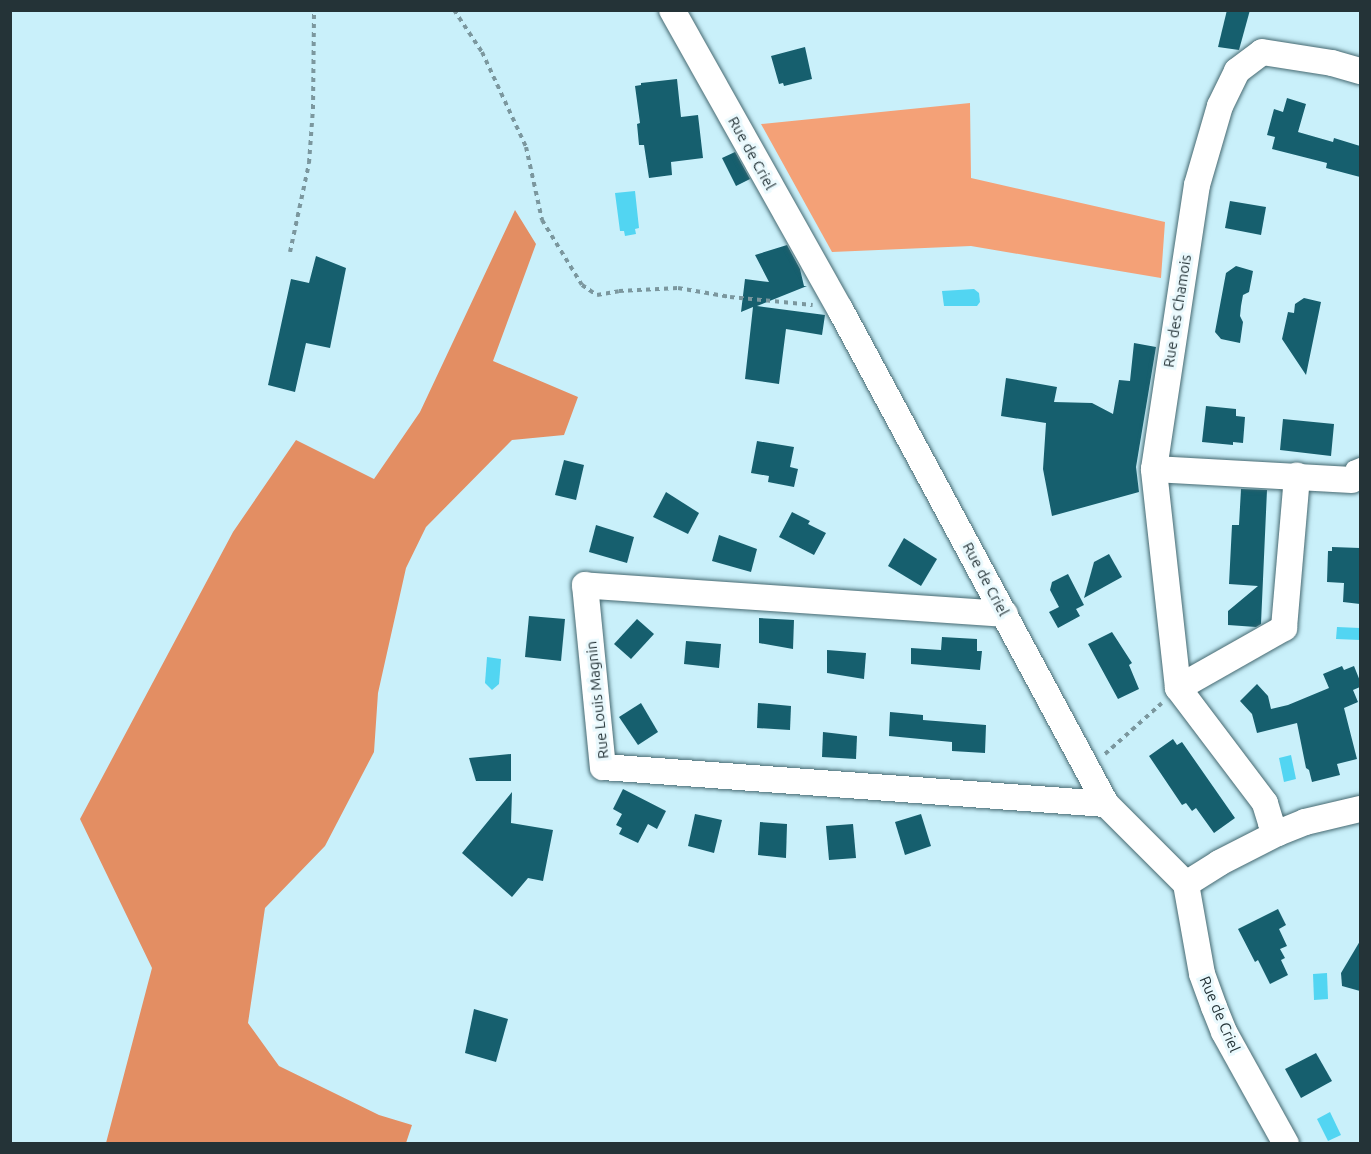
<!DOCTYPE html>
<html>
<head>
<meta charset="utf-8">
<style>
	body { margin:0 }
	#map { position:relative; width:1371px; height:1154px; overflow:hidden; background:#c9f0fa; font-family:Ubuntu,sans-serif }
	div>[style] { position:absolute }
	.green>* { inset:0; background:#f4a177 }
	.forest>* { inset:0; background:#e38e63 }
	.water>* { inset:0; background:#52d5f2 }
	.building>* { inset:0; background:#165f6e }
	.path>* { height:4px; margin-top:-2px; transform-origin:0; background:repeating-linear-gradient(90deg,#7b979e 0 4.5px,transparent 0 9px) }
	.roads { filter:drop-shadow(0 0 2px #466971) drop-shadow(0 0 2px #466971) }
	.lane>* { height:14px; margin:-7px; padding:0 7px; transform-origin:7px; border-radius:7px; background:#fff }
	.street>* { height:26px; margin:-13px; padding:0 13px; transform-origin:13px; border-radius:13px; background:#fff }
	span { translate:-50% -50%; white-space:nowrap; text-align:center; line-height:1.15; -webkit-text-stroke:6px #eaf9fd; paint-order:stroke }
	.street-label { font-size:15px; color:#243337 }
	.frame { position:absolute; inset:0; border:12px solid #243337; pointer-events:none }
</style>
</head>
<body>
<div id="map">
	<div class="green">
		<div style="clip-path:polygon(970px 103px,971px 178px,1165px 222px,1161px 278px,971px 246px,832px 252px,761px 124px)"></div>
	</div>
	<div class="forest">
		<div style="clip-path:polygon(515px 210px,536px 244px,493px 361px,578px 397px,564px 435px,512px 440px,426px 527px,406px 568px,378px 693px,374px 752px,325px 846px,265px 908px,248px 1023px,279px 1066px,379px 1115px,412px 1125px,406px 1143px,106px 1143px,152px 968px,80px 819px,233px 532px,296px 440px,374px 479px,420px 412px)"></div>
	</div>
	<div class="water">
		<div style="clip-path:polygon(635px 191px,639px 228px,635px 229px,636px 234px,625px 236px,624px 231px,620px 231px,615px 193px)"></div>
		<div style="clip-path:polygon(974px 289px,979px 293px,980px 302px,977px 306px,944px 306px,942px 291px)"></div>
		<div style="clip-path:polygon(1337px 627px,1360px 628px,1360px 640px,1336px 639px)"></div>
		<div style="clip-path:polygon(487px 657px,501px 659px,499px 684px,492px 690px,485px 683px)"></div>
		<div style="clip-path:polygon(1291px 755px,1296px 779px,1284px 782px,1279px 758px)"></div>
		<div style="clip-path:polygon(1327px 973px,1328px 999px,1314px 1000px,1313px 974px)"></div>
		<div style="clip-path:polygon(1330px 1112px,1341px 1135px,1328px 1141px,1317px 1119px)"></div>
	</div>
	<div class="building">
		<div style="clip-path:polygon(1227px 10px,1250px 10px,1239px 50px,1218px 47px)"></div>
		<div style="clip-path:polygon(805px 47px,812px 79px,784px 86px,783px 83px,779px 84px,771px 56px)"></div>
		<div style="clip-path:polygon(677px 79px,681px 117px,698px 115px,703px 158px,671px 162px,672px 175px,649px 178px,644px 145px,639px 145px,637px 124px,640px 123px,635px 86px,641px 85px,641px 83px)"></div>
		<div style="clip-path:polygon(1287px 98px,1306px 104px,1298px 132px,1333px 142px,1334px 138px,1360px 146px,1360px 177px,1326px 168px,1327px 163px,1272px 149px,1275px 137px,1267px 135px,1274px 109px,1283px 112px)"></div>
		<div style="clip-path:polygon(735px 152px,750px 179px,736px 186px,722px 158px)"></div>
		<div style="clip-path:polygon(1230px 201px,1266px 207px,1261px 235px,1225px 228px)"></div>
		<div style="clip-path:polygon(787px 245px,800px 269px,804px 286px,807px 286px,757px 306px,825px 315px,822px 335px,786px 329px,779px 384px,745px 379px,753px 307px,741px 312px,745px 279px,769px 282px,755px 255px)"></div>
		<div style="clip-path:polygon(316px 256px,346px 268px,330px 348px,306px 343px,295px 392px,268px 385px,291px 279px,309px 283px)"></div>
		<div style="clip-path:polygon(1236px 266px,1253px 271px,1249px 292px,1243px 295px,1241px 306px,1240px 316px,1243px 322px,1240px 343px,1221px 339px,1215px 332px,1226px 273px)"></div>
		<div style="clip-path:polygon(1304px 298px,1321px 302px,1306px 375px,1282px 339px,1288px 312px,1294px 313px,1295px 304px)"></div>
		<div style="clip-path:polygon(1134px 343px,1156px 347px,1136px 467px,1139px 492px,1052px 516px,1043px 469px,1046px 423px,1001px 416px,1006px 378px,1057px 387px,1054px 402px,1092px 403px,1113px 414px,1119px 380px,1130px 381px)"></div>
		<div style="clip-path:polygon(1206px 406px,1236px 409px,1236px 416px,1245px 417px,1243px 443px,1233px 442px,1233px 445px,1202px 442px)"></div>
		<div style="clip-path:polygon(1283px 419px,1334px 424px,1331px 456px,1280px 450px)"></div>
		<div style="clip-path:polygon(757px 441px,794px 447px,790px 467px,798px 469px,794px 487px,768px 482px,769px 476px,751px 473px)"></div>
		<div style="clip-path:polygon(564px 460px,584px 465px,576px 500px,555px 495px)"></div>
		<div style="clip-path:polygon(1241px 489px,1267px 490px,1261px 624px,1256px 627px,1228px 625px,1228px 611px,1258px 586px,1229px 584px,1232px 525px,1239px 525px)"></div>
		<div style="clip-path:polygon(666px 492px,699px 513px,688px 534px,653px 517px)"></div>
		<div style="clip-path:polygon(792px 512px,810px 521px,808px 524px,826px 533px,814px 555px,779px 537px)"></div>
		<div style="clip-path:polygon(596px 525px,634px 537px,627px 563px,589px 552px)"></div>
		<div style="clip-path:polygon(719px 535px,757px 549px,751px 572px,712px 561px)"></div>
		<div style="clip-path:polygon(904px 538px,937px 559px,921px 586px,888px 566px)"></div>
		<div style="clip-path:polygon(1332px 547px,1360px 548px,1360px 604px,1343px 602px,1344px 583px,1327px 582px,1328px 551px,1332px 551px)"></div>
		<div style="clip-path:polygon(1109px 554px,1122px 577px,1084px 598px,1094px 562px)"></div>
		<div style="clip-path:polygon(1068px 574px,1084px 605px,1076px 609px,1080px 616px,1058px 628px,1049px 612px,1059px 607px,1050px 590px,1052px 582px)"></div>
		<div style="clip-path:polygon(529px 616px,565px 619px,561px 661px,525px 657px)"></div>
		<div style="clip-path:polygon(759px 618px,794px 620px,793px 649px,759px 643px)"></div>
		<div style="clip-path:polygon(637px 619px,654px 634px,631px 659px,614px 644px)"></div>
		<div style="clip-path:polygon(1112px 632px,1132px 663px,1129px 665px,1139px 689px,1118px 699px,1088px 644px)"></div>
		<div style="clip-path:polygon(942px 637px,977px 639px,977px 651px,982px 651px,980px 670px,911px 664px,911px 648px,941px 650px)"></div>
		<div style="clip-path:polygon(686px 641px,721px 644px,719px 668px,684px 664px)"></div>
		<div style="clip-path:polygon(827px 650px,866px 653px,864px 679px,827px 673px)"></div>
		<div style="clip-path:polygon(1342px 666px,1344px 670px,1354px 666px,1360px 681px,1360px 687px,1353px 690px,1358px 702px,1344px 708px,1357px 759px,1337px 764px,1340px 775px,1312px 782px,1309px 770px,1306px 768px,1297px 723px,1257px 733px,1252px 714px,1240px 701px,1257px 684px,1268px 696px,1271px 709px,1288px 705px,1329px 688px,1323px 674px)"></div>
		<div style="clip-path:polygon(641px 703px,658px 732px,638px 745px,619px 717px)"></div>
		<div style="clip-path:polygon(758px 703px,791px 706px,790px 730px,757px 728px)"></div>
		<div style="clip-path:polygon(890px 712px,923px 715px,923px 720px,986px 725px,985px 753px,952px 751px,952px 742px,889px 736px)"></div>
		<div style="clip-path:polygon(823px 732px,857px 736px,856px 759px,822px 757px)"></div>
		<div style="clip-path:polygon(1173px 739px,1177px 745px,1182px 742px,1235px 818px,1214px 833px,1196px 808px,1192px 811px,1186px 803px,1182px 805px,1149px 756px)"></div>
		<div style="clip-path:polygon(511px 754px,511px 781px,476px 781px,469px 758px)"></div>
		<div style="clip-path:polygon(623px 789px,666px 811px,657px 829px,648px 824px,638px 843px,619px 834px,622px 828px,616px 825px,622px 814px,613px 809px)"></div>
		<div style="clip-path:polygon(512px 792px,511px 823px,553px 830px,543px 881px,528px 878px,512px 897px,462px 853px)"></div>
		<div style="clip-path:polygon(695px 814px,722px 820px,714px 853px,688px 846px)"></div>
		<div style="clip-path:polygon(921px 814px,931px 846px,905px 855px,895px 822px)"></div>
		<div style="clip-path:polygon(760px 822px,787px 824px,786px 858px,758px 855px)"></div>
		<div style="clip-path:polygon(853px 824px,856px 858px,829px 860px,826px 826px)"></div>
		<div style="clip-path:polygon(1278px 909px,1286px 925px,1279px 929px,1287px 946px,1280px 949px,1285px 958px,1281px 960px,1288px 975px,1270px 984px,1258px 960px,1255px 962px,1238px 929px)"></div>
		<div style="clip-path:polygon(1360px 941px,1360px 991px,1342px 986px,1341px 973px)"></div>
		<div style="clip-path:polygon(474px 1009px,508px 1019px,496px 1062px,465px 1053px)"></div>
		<div style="clip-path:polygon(1316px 1053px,1332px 1081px,1301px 1098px,1285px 1069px)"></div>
	</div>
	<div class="path">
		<div style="left:454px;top:10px;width:50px;rotate:56.3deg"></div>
		<div style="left:482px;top:52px;width:105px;rotate:65.1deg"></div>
		<div style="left:526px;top:147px;width:75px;rotate:77.6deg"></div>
		<div style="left:542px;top:220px;width:76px;rotate:58.4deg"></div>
		<div style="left:582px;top:285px;width:18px;rotate:34deg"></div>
		<div style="left:597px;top:295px;width:22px;rotate:-10deg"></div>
		<div style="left:619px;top:291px;width:59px;rotate:-2.9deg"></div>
		<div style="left:678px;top:288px;width:53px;rotate:9.8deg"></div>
		<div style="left:730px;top:297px;width:83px;rotate:5.5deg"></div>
		<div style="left:290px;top:252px;width:91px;rotate:-77.9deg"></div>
		<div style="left:309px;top:163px;width:54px;rotate:-85.8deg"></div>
		<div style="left:313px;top:109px;width:99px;rotate:-89.4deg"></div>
		<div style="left:1105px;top:754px;width:76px;rotate:-41.8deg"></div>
	</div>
	<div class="roads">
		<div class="lane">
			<div style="left:1352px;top:480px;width:12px;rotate:-85deg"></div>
			<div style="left:1353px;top:468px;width:8px;rotate:-23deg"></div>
		</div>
		<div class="street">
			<div style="left:672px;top:10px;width:343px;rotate:60.7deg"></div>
			<div style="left:840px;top:309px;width:562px;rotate:61.75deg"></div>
			<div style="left:1106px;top:804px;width:113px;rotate:45deg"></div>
			<div style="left:1186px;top:884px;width:91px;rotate:79.9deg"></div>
			<div style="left:1202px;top:974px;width:35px;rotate:70deg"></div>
			<div style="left:1214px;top:1007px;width:27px;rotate:68deg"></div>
			<div style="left:1224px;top:1032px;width:128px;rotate:61deg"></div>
			<div style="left:1154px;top:469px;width:198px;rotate:3.2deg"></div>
			<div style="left:1005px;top:614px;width:421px;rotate:-176.1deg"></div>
			<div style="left:585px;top:585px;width:183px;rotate:84.4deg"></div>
			<div style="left:603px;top:767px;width:504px;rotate:4.21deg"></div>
			<div style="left:1178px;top:688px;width:122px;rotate:-29.5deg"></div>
			<div style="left:1284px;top:628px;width:153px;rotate:-85.1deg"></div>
			<div style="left:1278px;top:833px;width:12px;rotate:-125deg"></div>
			<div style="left:1271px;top:823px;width:21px;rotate:-107deg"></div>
			<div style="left:1265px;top:803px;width:144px;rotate:-127.1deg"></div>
			<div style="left:1178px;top:688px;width:220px;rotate:-96.3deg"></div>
			<div style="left:1154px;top:469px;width:287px;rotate:-81.4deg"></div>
			<div style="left:1197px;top:185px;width:82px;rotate:-73.8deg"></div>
			<div style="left:1220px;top:106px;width:39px;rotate:-64deg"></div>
			<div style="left:1237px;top:71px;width:31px;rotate:-37deg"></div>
			<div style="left:1262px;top:52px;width:71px;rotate:8.9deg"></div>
			<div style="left:1332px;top:63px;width:29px;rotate:16deg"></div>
			<div style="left:1186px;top:884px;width:39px;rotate:-32deg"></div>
			<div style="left:1219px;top:863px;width:66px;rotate:-27deg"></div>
			<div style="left:1278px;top:833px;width:29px;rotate:-22deg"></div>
			<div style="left:1305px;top:822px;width:57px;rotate:-13.3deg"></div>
		</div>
	</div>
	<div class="street-label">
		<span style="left:752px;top:153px;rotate:61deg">Rue de Criel</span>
		<span style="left:1177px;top:311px;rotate:-81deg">Rue des Chamois</span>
		<span style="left:986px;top:579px;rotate:62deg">Rue de Criel</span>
		<span style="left:597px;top:700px;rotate:-96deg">Rue Louis Magnin</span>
		<span style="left:1220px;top:1014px;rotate:67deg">Rue de Criel</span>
	</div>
	<div class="frame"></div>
</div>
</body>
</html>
